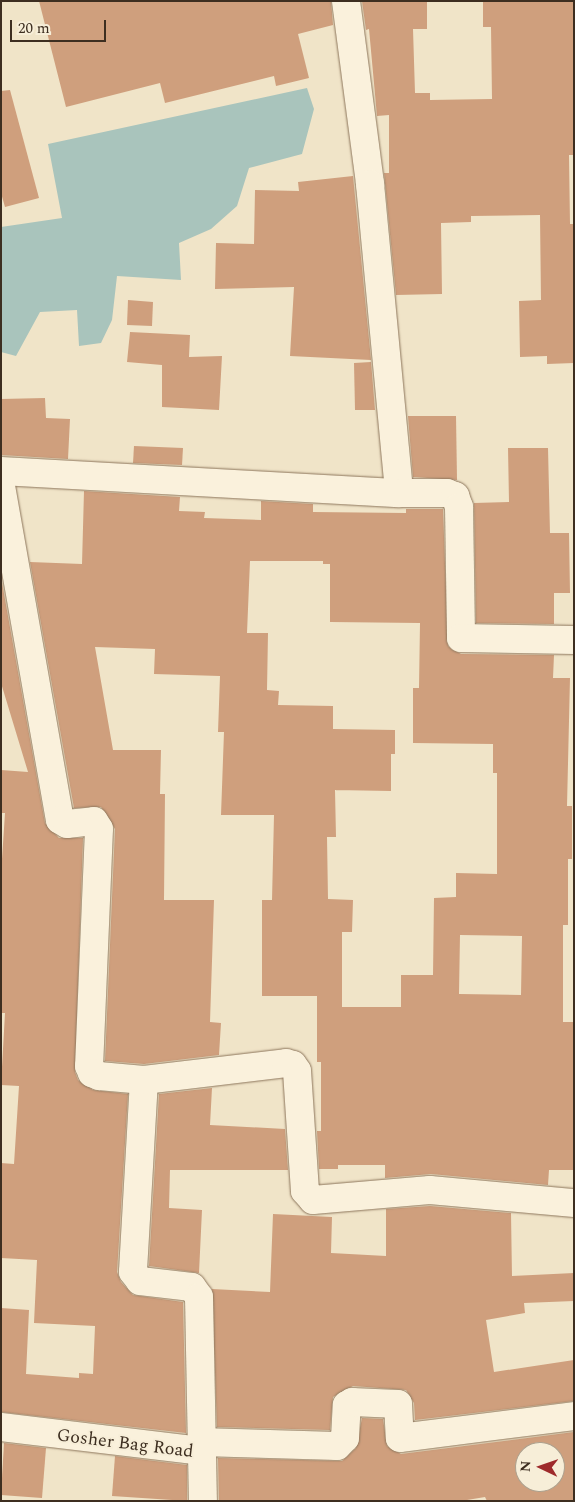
<!DOCTYPE html>
<html>
<head>
<meta charset="utf-8">
<style>
	body { margin:0 }
	#map { position:relative; width:575px; height:1502px; overflow:hidden; background:#f0e4c8; font-family:Spectral,serif }
	div>[style] { position:absolute }
	.water>* { inset:0; background:#a9c4bc }
	.building>* { inset:0; background:#cf9f7d }
	.roads { filter:drop-shadow(0 0 1px #8d765c) drop-shadow(0 0 1px #8d765c) }
	.minor>* { height:28px; margin:-14px; padding:0 14px; transform-origin:14px; border-radius:14px; background:#faf1dc }
	span { translate:-50% -50%; white-space:nowrap; text-align:center; line-height:1.15; -webkit-text-stroke:4px #f7eed8; paint-order:stroke }
	.street-label { font-size:18px; color:#3d2e20 }
	.frame { position:absolute; inset:0; border:2px solid #3d2e20; pointer-events:none }
	.north { position:absolute; left:515px; top:1442px; width:50px; height:50px; box-sizing:border-box; background:#f7eed8; border:1px solid #ada18e; border-radius:50%; rotate:273deg; font-size:14px; font-weight:700; line-height:20px; text-align:center; color:#3d2e20 }
	.north::after { content:''; display:block; margin:auto; width:18px; height:22px; background:#9e2a2b; clip-path:polygon(50% 0,100% 100%,50% 72%,0 100%) }
	.scale { position:absolute; left:10px; top:20px; width:96px; height:22px; box-sizing:border-box; border:2px solid #3d2e20; border-top:0; padding-left:6px; font-size:15px; line-height:18px; white-space:nowrap; color:#3d2e20; -webkit-text-stroke:4px #f7eed8; paint-order:stroke }
</style>
</head>
<body>
<div id="map">
	<div class="water">
		<div style="clip-path:polygon(307px 88px,314px 109px,302px 154px,249px 168px,237px 206px,211px 229px,179px 243px,181px 280px,117px 276px,112px 320px,101px 343px,79px 346px,77px 310px,40px 312px,16px 356px,1px 352px,1px 227px,62px 218px,48px 144px)"></div>
	</div>
	<div class="building">
		<div style="clip-path:polygon(39px 1px,331px 1px,333px 25px,298px 34px,309px 78px,276px 86px,274px 76px,165px 103px,160px 83px,66px 107px)"></div>
		<div style="clip-path:polygon(362px 1px,427px 1px,427px 29px,413px 29px,415px 93px,430px 93px,430px 100px,492px 99px,491px 27px,483px 27px,483px 1px,574px 1px,574px 155px,569px 155px,570px 224px,574px 224px,574px 363px,547px 364px,547px 356px,520px 357px,519px 301px,541px 300px,540px 215px,471px 216px,471px 222px,441px 223px,442px 294px,396px 295px,384px 173px,389px 173px,389px 115px,377px 116px,369px 29px,366px 30px)"></div>
		<div style="clip-path:polygon(10px 90px,39px 198px,5px 207px,1px 193px,1px 91px)"></div>
		<div style="clip-path:polygon(353px 176px,371px 360px,290px 356px,294px 287px,215px 289px,216px 243px,254px 244px,255px 190px,299px 191px,298px 182px)"></div>
		<div style="clip-path:polygon(128px 300px,153px 302px,152px 326px,127px 325px)"></div>
		<div style="clip-path:polygon(130px 332px,190px 335px,189px 357px,222px 356px,219px 410px,162px 407px,162px 365px,127px 362px)"></div>
		<div style="clip-path:polygon(371px 362px,375px 410px,355px 410px,354px 363px)"></div>
		<div style="clip-path:polygon(45px 398px,46px 418px,70px 419px,68px 459px,1px 455px,1px 399px)"></div>
		<div style="clip-path:polygon(408px 416px,456px 416px,457px 480px,413px 477px)"></div>
		<div style="clip-path:polygon(134px 446px,183px 448px,182px 465px,133px 463px)"></div>
		<div style="clip-path:polygon(508px 448px,548px 448px,550px 533px,569px 533px,570px 593px,554px 593px,554px 624px,476px 623px,474px 503px,509px 502px)"></div>
		<div style="clip-path:polygon(evenodd,84px 491px,180px 497px,179px 511px,205px 512px,204px 518px,261px 520px,261px 501px,313px 504px,313px 512px,406px 513px,406px 509px,443px 509px,448px 646px,461px 654px,554px 655px,553px 678px,570px 678px,567px 806px,572px 806px,572px 859px,568px 859px,568px 925px,563px 925px,563px 1022px,574px 1022px,574px 1170px,549px 1170px,548px 1185px,431px 1174px,385px 1178px,385px 1165px,338px 1165px,338px 1169px,319px 1169px,317px 1131px,321px 1131px,321px 1062px,317px 1062px,317px 996px,262px 996px,262px 900px,272px 900px,274px 815px,221px 815px,224px 732px,218px 732px,220px 676px,154px 674px,155px 649px,95px 647px,113px 750px,161px 750px,160px 794px,165px 794px,164px 900px,214px 900px,210px 1022px,221px 1023px,219px 1055px,144px 1064px,105px 1061px,115px 829px,101px 807px,74px 808px,30px 562px,82px 564px,84px 491px,250px 561px,323px 561px,323px 564px,330px 564px,330px 622px,420px 623px,419px 688px,413px 688px,413px 743px,493px 744px,493px 773px,497px 773px,497px 874px,456px 873px,456px 897px,434px 898px,433px 975px,401px 975px,401px 1007px,342px 1007px,342px 932px,352px 932px,353px 900px,328px 899px,327px 837px,336px 837px,335px 790px,391px 791px,391px 754px,395px 754px,395px 730px,333px 729px,333px 706px,278px 705px,279px 691px,267px 690px,268px 633px,247px 633px,250px 561px,84px 491px,460px 935px,522px 936px,521px 995px,459px 994px,460px 935px)"></div>
		<div style="clip-path:polygon(1px 577px,45px 823px,59px 838px,83px 838px,75px 1072px,78px 1080px,93px 1090px,128px 1094px,117px 1272px,121px 1282px,133px 1295px,183px 1302px,186px 1433px,1px 1412px,1px 1308px,29px 1310px,26px 1374px,79px 1378px,79px 1373px,93px 1374px,95px 1326px,34px 1323px,37px 1260px,1px 1258px,1px 1163px,14px 1164px,19px 1086px,1px 1085px,5px 1013px,1px 1013px,1px 874px,5px 813px,1px 813px,1px 770px,28px 772px,1px 683px)"></div>
		<div style="clip-path:polygon(212px 1088px,210px 1125px,285px 1129px,288px 1170px,170px 1170px,169px 1208px,202px 1210px,199px 1273px,149px 1266px,159px 1094px)"></div>
		<div style="clip-path:polygon(430px 1206px,511px 1213px,512px 1276px,574px 1273px,574px 1301px,524px 1303px,525px 1313px,486px 1320px,494px 1372px,574px 1360px,574px 1401px,415px 1420px,414px 1403px,406px 1390px,353px 1386px,333px 1397px,330px 1430px,217px 1427px,212px 1289px,270px 1292px,273px 1214px,332px 1217px,331px 1253px,386px 1256px,386px 1209px)"></div>
		<div style="clip-path:polygon(evenodd,362px 1418px,383px 1419px,387px 1446px,401px 1454px,574px 1432px,574px 1501px,487px 1501px,485px 1497px,461px 1501px,219px 1501px,218px 1458px,342px 1461px,356px 1448px,362px 1418px,525px 1452px,555px 1452px,555px 1482px,525px 1482px,525px 1452px)"></div>
		<div style="clip-path:polygon(4px 1443px,46px 1448px,42px 1498px,1px 1495px)"></div>
		<div style="clip-path:polygon(115px 1456px,187px 1465px,187px 1501px,112px 1496px)"></div>
	</div>
	<div class="roads">
		<div class="minor">
			<div style="left:346px;top:1px;width:185px;rotate:82.5deg"></div>
			<div style="left:370px;top:184px;width:310px;rotate:84.6deg"></div>
			<div style="left:1px;top:471px;width:399px;rotate:3.2deg"></div>
			<div style="left:399px;top:493px;width:48px"></div>
			<div style="left:447px;top:493px;width:9px;rotate:21deg"></div>
			<div style="left:455px;top:496px;width:12px;rotate:70deg"></div>
			<div style="left:459px;top:507px;width:131px;rotate:89.1deg"></div>
			<div style="left:461px;top:638px;width:113px;rotate:1deg"></div>
			<div style="left:1px;top:486px;width:339px;rotate:80deg"></div>
			<div style="left:60px;top:820px;width:8px;rotate:30deg"></div>
			<div style="left:67px;top:824px;width:27px;rotate:-6deg"></div>
			<div style="left:94px;top:821px;width:9px;rotate:58deg"></div>
			<div style="left:99px;top:829px;width:237px;rotate:92.4deg"></div>
			<div style="left:89px;top:1066px;width:8px;rotate:67deg"></div>
			<div style="left:92px;top:1073px;width:8px;rotate:23deg"></div>
			<div style="left:99px;top:1076px;width:45px;rotate:5.1deg"></div>
			<div style="left:144px;top:1080px;width:192px;rotate:93.3deg"></div>
			<div style="left:133px;top:1272px;width:11px;rotate:52deg"></div>
			<div style="left:140px;top:1281px;width:52px;rotate:6.6deg"></div>
			<div style="left:192px;top:1287px;width:12px;rotate:55deg"></div>
			<div style="left:199px;top:1297px;width:204px;rotate:88.9deg"></div>
			<div style="left:144px;top:1080px;width:143px;rotate:-6.8deg"></div>
			<div style="left:286px;top:1063px;width:7px;rotate:16deg"></div>
			<div style="left:293px;top:1065px;width:7px;rotate:56deg"></div>
			<div style="left:297px;top:1071px;width:120px;rotate:86.2deg"></div>
			<div style="left:305px;top:1191px;width:12px;rotate:48deg"></div>
			<div style="left:313px;top:1200px;width:117px;rotate:-4.9deg"></div>
			<div style="left:430px;top:1190px;width:145px;rotate:5.2deg"></div>
			<div style="left:1px;top:1427px;width:201px;rotate:6.8deg"></div>
			<div style="left:201px;top:1442px;width:136px;rotate:1.7deg"></div>
			<div style="left:337px;top:1446px;width:11px;rotate:-45deg"></div>
			<div style="left:345px;top:1438px;width:33px;rotate:-87deg"></div>
			<div style="left:347px;top:1405px;width:6px;rotate:-31deg"></div>
			<div style="left:352px;top:1402px;width:46px;rotate:2.5deg"></div>
			<div style="left:398px;top:1404px;width:34px;rotate:87deg"></div>
			<div style="left:400px;top:1438px;width:175px;rotate:-7.2deg"></div>
		</div>
	</div>
	<div class="street-label">
		<span style="left:125px;top:1444px;rotate:7deg">Gosher Bag Road</span>
	</div>
	<div class="frame"></div>
	<div class="north">N</div>
	<div class="scale">20 m</div>
</div>
</body>
</html>
